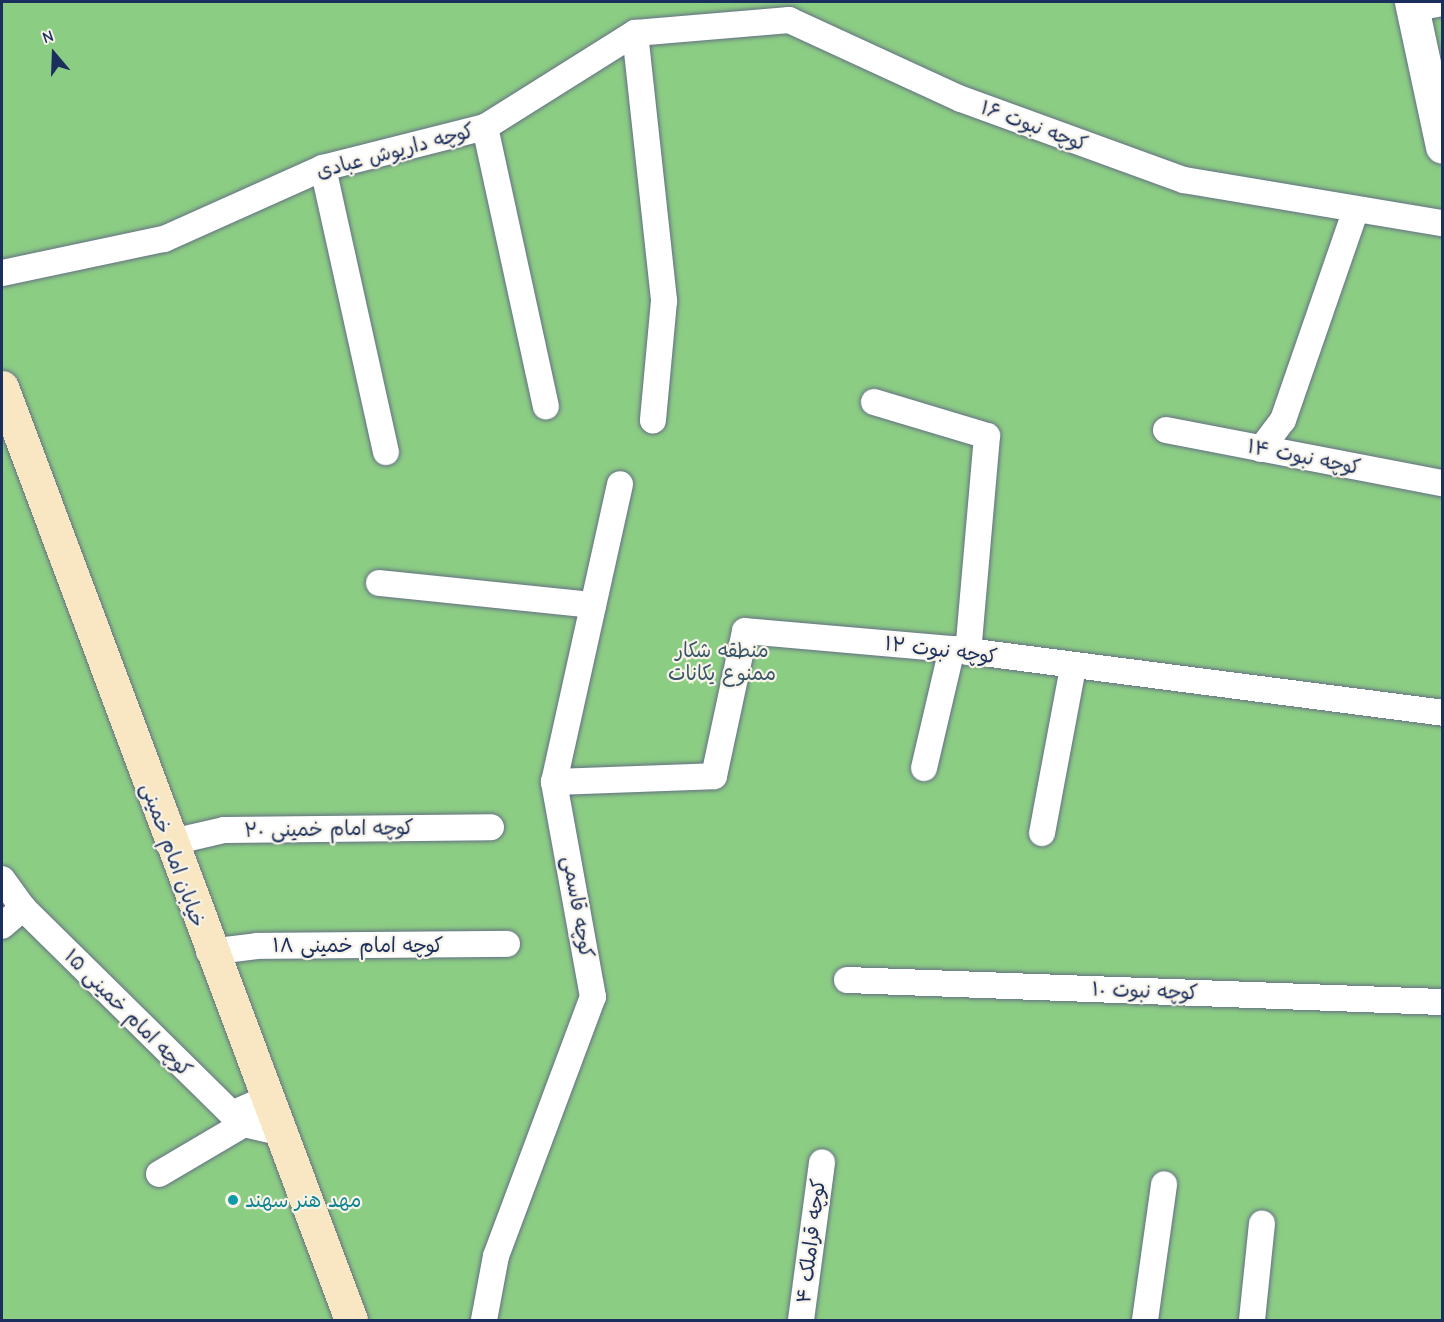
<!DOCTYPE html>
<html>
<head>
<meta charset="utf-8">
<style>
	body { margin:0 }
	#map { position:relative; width:1444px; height:1322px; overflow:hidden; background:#ebe5c8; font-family:"Comic Neue","Playpen Sans Arabic",sans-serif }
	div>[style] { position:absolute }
	.green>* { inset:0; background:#8ccd84 }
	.roads { filter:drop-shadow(0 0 2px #646f83) drop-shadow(0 0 2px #646f83) }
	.minor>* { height:26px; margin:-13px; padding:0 13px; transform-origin:13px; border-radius:13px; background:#fff }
	.tertiary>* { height:33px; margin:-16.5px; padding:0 16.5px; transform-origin:16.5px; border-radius:16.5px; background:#fff }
	.secondary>* { height:33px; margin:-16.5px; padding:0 16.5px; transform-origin:16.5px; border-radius:16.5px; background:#f9e7c3 }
	.dots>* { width:16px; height:16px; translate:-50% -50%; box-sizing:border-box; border:3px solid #f7f3e8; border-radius:50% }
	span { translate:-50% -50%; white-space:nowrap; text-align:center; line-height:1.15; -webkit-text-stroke:4.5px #f7f3e8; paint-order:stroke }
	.street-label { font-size:20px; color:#1b2f5e }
	.park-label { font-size:20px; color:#375668 }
	.culture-label { font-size:20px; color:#0d838f }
	.left { translate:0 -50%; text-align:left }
	.frame { position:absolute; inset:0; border:3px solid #1b2f5e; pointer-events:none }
	.north { position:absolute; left:24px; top:24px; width:60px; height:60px; -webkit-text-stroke:4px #f7f3e8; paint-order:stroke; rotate:341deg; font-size:16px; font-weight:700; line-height:24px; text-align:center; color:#1b2f5e }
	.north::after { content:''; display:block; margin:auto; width:21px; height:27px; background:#1b2f5e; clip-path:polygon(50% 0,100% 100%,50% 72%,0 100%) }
</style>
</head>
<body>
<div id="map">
	<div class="green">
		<div style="clip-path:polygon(2px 2px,1442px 2px,1442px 1320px,2px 1320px)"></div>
	</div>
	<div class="roads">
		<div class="minor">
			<div style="left:1411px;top:9px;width:32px;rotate:-11deg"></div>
			<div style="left:635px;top:33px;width:270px;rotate:83.8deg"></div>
			<div style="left:664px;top:301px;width:120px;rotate:95.3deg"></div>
			<div style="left:485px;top:127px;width:286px;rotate:77.7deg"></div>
			<div style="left:323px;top:168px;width:291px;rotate:77.5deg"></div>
			<div style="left:2px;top:273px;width:166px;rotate:-11.9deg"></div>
			<div style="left:164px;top:239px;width:174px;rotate:-24.1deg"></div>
			<div style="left:323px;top:168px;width:167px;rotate:-14.2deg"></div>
			<div style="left:485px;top:127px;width:177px;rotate:-32.1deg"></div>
			<div style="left:635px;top:33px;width:155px;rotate:-4.8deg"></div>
			<div style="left:789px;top:20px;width:189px;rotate:24.7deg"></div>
			<div style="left:961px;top:99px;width:237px;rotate:20deg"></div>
			<div style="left:1184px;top:180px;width:262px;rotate:9.5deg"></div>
			<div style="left:874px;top:402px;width:118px;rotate:16.7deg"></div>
			<div style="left:987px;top:436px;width:217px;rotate:95deg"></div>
			<div style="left:1166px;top:430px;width:281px;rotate:10.9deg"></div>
			<div style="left:1261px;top:449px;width:36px;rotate:-53deg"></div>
			<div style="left:1283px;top:420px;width:223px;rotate:-70.9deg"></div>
			<div style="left:379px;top:583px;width:215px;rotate:5.9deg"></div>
			<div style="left:924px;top:768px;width:122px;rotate:-76.8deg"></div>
			<div style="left:554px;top:782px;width:160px;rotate:-2.1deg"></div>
			<div style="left:714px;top:776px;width:148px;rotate:-77.9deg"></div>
			<div style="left:745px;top:631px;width:208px;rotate:5deg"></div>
			<div style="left:952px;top:649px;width:494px;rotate:7.4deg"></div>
			<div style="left:1042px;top:833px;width:169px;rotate:-79.4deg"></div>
			<div style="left:168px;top:843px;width:57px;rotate:-13.1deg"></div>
			<div style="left:224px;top:830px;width:267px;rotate:-0.6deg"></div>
			<div style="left:2px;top:879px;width:36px;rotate:54deg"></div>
			<div style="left:23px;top:908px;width:293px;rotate:44.6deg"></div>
			<div style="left:232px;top:1114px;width:39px;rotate:-24deg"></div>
			<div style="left:2px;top:926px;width:28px;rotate:-41deg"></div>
			<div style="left:209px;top:952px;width:48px;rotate:-7.1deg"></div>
			<div style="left:257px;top:946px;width:250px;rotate:-0.5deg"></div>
			<div style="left:847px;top:980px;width:595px;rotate:2.12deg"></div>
			<div style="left:159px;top:1174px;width:99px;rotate:-30.5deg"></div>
			<div style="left:244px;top:1124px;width:37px;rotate:13deg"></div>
			<div style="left:484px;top:1320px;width:65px;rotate:-79.4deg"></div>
			<div style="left:496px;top:1256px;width:277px;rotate:-69.5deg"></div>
			<div style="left:593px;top:997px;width:219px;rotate:-100.3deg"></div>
			<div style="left:554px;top:782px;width:305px;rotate:-77.5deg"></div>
			<div style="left:801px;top:1320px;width:159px;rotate:-82.4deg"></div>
			<div style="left:1145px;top:1320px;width:137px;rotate:-82deg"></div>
			<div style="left:1252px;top:1320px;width:97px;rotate:-84.1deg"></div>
		</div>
		<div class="tertiary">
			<div style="left:1411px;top:2px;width:148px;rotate:77.9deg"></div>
		</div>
		<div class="secondary">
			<div style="left:2px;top:387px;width:996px;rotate:69.49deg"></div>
		</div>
	</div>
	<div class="dots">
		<div style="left:233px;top:1200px;background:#0f9aa8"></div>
	</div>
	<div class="street-label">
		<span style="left:1034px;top:126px;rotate:20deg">کوچه نبوت ۱۶</span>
		<span style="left:395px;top:151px;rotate:-15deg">کوچه داریوش عبادی</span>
		<span style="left:1304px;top:457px;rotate:11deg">کوچه نبوت ۱۴</span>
		<span style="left:941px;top:650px;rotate:7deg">کوچه نبوت ۱۲</span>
		<span style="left:329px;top:829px;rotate:-1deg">کوچه امام خمینی ۲۰</span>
		<span style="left:173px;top:855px;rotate:70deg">خیابان امام خمینی</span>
		<span style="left:578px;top:907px;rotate:80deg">کوچه قاسمی</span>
		<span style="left:358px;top:945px">کوچه امام خمینی ۱۸</span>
		<span style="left:1145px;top:991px;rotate:2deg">کوچه نبوت ۱۰</span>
		<span style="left:128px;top:1013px;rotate:45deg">کوچه امام خمینی ۱۵</span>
		<span style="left:811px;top:1241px;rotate:-83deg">کوچه قراملک ۴</span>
	</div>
	<div class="park-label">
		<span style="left:722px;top:662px">منطقه شکار<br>ممنوع یکانات</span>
	</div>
	<div class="culture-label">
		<span class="left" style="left:245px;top:1200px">مهد هنر سهند</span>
	</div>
	<div class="frame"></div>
	<div class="north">N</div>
</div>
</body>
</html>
